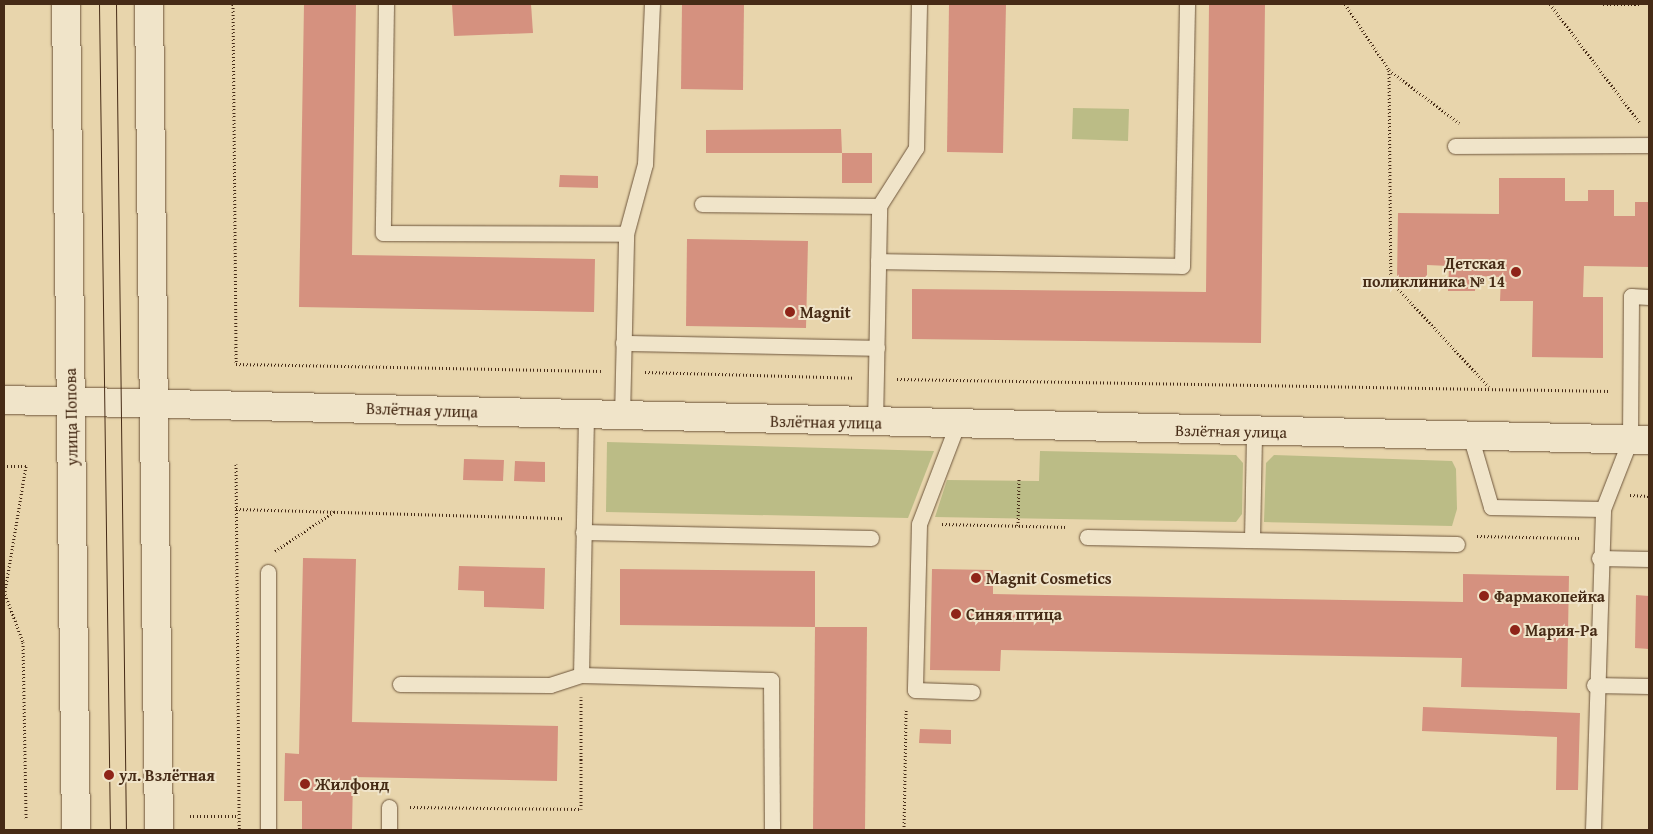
<!DOCTYPE html>
<html>
<head>
<meta charset="utf-8">
<style>
	body { margin:0 }
	#map { position:relative; width:1653px; height:834px; overflow:hidden; background:#e8d5ac; font-family:"Gentium Book Plus",serif }
	div>[style] { position:absolute }
	.green>* { inset:0; background:#bbbc86 }
	.building>* { inset:0; background:#d5917f }
	.path>* { height:3px; margin-top:-1.5px; transform-origin:0; background:repeating-linear-gradient(90deg,#462b16 0 1px,transparent 0 3.5px) }
	.roads { filter:drop-shadow(0 0 1px #6e563c) drop-shadow(0 0 1px #6e563c) }
	.service>* { height:15px; margin:-7.5px; padding:0 7.5px; transform-origin:7.5px; border-radius:7.5px; background:#f0e4c9 }
	.minor>* { height:28px; margin:-14px; padding:0 14px; transform-origin:14px; border-radius:14px; background:#f0e4c9 }
	.secondary>* { height:28px; margin:-14px; padding:0 14px; transform-origin:14px; border-radius:14px; background:#f0e4c9 }
	.tram>* { height:1px; margin:-0.5px; padding:0 0.5px; transform-origin:0.5px; border-radius:0.5px; background:#462b16 }
	.dots>* { width:14px; height:14px; translate:-50% -50%; box-sizing:border-box; border:2px solid #f0e4c9; border-radius:50% }
	span { translate:-50% -50%; white-space:nowrap; text-align:center; line-height:1.15; -webkit-text-stroke:4px #f0e4c9; paint-order:stroke }
	.poi-label { font-size:16px; color:#462b16; font-weight:700 }
	.right { translate:-100% -50%; text-align:right }
	.left { translate:0 -50%; text-align:left }
	.street-label { font-size:16px; color:#462b16 }
	.frame { position:absolute; inset:0; border:5px solid #462b16; pointer-events:none }
</style>
</head>
<body>
<div id="map">
	<div class="green">
		<div style="clip-path:polygon(1073px 108px,1129px 109px,1128px 141px,1072px 139px)"></div>
		<div style="clip-path:polygon(607px 442px,934px 451px,908px 518px,606px 512px)"></div>
		<div style="clip-path:polygon(1040px 451px,1236px 455px,1243px 463px,1242px 514px,1236px 522px,935px 517px,947px 480px,1039px 481px)"></div>
		<div style="clip-path:polygon(1274px 455px,1452px 461px,1456px 469px,1457px 509px,1452px 526px,1264px 522px,1266px 463px)"></div>
	</div>
	<div class="building">
		<div style="clip-path:polygon(304px 4px,356px 4px,352px 255px,595px 259px,594px 312px,299px 307px)"></div>
		<div style="clip-path:polygon(452px 4px,531px 4px,533px 33px,454px 36px)"></div>
		<div style="clip-path:polygon(682px 4px,744px 4px,743px 90px,681px 89px)"></div>
		<div style="clip-path:polygon(949px 4px,1006px 4px,1003px 153px,947px 152px)"></div>
		<div style="clip-path:polygon(1209px 4px,1265px 4px,1261px 343px,912px 339px,912px 289px,1206px 292px)"></div>
		<div style="clip-path:polygon(841px 129px,842px 153px,872px 153px,872px 183px,842px 183px,842px 153px,706px 153px,706px 130px)"></div>
		<div style="clip-path:polygon(560px 175px,598px 176px,598px 188px,559px 187px)"></div>
		<div style="clip-path:polygon(1499px 178px,1565px 178px,1565px 201px,1588px 201px,1588px 190px,1614px 190px,1614px 216px,1635px 216px,1635px 202px,1649px 202px,1649px 267px,1584px 266px,1583px 297px,1603px 297px,1603px 358px,1532px 357px,1533px 301px,1500px 301px,1501px 277px,1476px 276px,1475px 291px,1448px 291px,1449px 266px,1427px 265px,1427px 280px,1397px 279px,1398px 213px,1499px 214px)"></div>
		<div style="clip-path:polygon(687px 239px,808px 241px,806px 328px,686px 326px)"></div>
		<div style="clip-path:polygon(464px 459px,504px 460px,503px 481px,463px 480px)"></div>
		<div style="clip-path:polygon(515px 461px,545px 462px,545px 482px,514px 481px)"></div>
		<div style="clip-path:polygon(303px 558px,356px 559px,352px 722px,558px 726px,557px 781px,353px 777px,352px 830px,302px 830px,302px 801px,284px 801px,285px 753px,299px 754px)"></div>
		<div style="clip-path:polygon(459px 566px,545px 568px,544px 609px,484px 607px,484px 591px,458px 590px)"></div>
		<div style="clip-path:polygon(620px 569px,815px 571px,815px 627px,620px 625px)"></div>
		<div style="clip-path:polygon(932px 569px,993px 570px,993px 594px,1463px 602px,1463px 574px,1569px 576px,1567px 689px,1461px 687px,1462px 658px,1001px 650px,1000px 671px,930px 670px)"></div>
		<div style="clip-path:polygon(1636px 595px,1649px 596px,1649px 649px,1635px 648px)"></div>
		<div style="clip-path:polygon(815px 627px,867px 627px,865px 830px,813px 830px)"></div>
		<div style="clip-path:polygon(1423px 707px,1580px 713px,1578px 790px,1556px 790px,1557px 737px,1422px 731px)"></div>
		<div style="clip-path:polygon(920px 729px,951px 730px,951px 744px,919px 743px)"></div>
	</div>
	<div class="path">
		<div style="left:233px;top:4px;width:360px;rotate:89.5deg"></div>
		<div style="left:236px;top:364px;width:365px;rotate:1.1deg"></div>
		<div style="left:1345px;top:4px;width:79px;rotate:56.3deg"></div>
		<div style="left:1389px;top:70px;width:88px;rotate:37.1deg"></div>
		<div style="left:1550px;top:4px;width:149px;rotate:52.9deg"></div>
		<div style="left:1603px;top:4px;width:36px"></div>
		<div style="left:1389px;top:70px;width:211px;rotate:89.5deg"></div>
		<div style="left:1391px;top:281px;width:144px;rotate:47.2deg"></div>
		<div style="left:645px;top:372px;width:209px;rotate:1.6deg"></div>
		<div style="left:897px;top:379px;width:712px;rotate:0.97deg"></div>
		<div style="left:236px;top:464px;width:366px;rotate:89.5deg"></div>
		<div style="left:4px;top:466px;width:22px"></div>
		<div style="left:26px;top:466px;width:127px;rotate:99.5deg"></div>
		<div style="left:1630px;top:495px;width:19px;rotate:3deg"></div>
		<div style="left:236px;top:509px;width:327px;rotate:1.6deg"></div>
		<div style="left:942px;top:524px;width:126px;rotate:1.4deg"></div>
		<div style="left:1018px;top:526px;width:47px;rotate:-88.8deg"></div>
		<div style="left:1477px;top:536px;width:103px;rotate:1.1deg"></div>
		<div style="left:275px;top:551px;width:71px;rotate:-33.5deg"></div>
		<div style="left:4px;top:591px;width:54px;rotate:69.6deg"></div>
		<div style="left:23px;top:642px;width:176px;rotate:89deg"></div>
		<div style="left:410px;top:807px;width:171px;rotate:0.7deg"></div>
		<div style="left:581px;top:809px;width:112px;rotate:-90deg"></div>
		<div style="left:190px;top:816px;width:49px"></div>
		<div style="left:904px;top:830px;width:120px;rotate:-89deg"></div>
	</div>
	<div class="roads">
		<div class="service">
			<div style="left:386px;top:4px;width:229px;rotate:90.8deg"></div>
			<div style="left:383px;top:233px;width:243px;rotate:0.2deg"></div>
			<div style="left:1455px;top:146px;width:194px;rotate:-0.3deg"></div>
			<div style="left:702px;top:204px;width:177px;rotate:0.6deg"></div>
			<div style="left:878px;top:261px;width:304px;rotate:0.9deg"></div>
			<div style="left:1182px;top:266px;width:262px;rotate:-88.9deg"></div>
			<div style="left:623px;top:343px;width:254px;rotate:1.1deg"></div>
			<div style="left:586px;top:416px;width:259px;rotate:91.1deg"></div>
			<div style="left:581px;top:675px;width:190px;rotate:1.5deg"></div>
			<div style="left:771px;top:680px;width:150px;rotate:89.6deg"></div>
			<div style="left:622px;top:417px;width:183px;rotate:-88.7deg"></div>
			<div style="left:626px;top:234px;width:73px;rotate:-74.8deg"></div>
			<div style="left:645px;top:164px;width:160px;rotate:-87.5deg"></div>
			<div style="left:875px;top:424px;width:218px;rotate:-88.9deg"></div>
			<div style="left:879px;top:206px;width:69px;rotate:-57.5deg"></div>
			<div style="left:916px;top:148px;width:144px;rotate:-88.8deg"></div>
			<div style="left:957px;top:425px;width:106px;rotate:111deg"></div>
			<div style="left:919px;top:524px;width:166px;rotate:91.4deg"></div>
			<div style="left:915px;top:690px;width:57px;rotate:2deg"></div>
			<div style="left:1470px;top:435px;width:75px;rotate:73.7deg"></div>
			<div style="left:1491px;top:507px;width:112px;rotate:1deg"></div>
			<div style="left:583px;top:532px;width:288px;rotate:1.2deg"></div>
			<div style="left:1087px;top:537px;width:370px;rotate:1.1deg"></div>
			<div style="left:1252px;top:540px;width:108px;rotate:-88.9deg"></div>
			<div style="left:1599px;top:558px;width:50px;rotate:1.1deg"></div>
			<div style="left:400px;top:684px;width:150px;rotate:0.4deg"></div>
			<div style="left:550px;top:685px;width:33px;rotate:-18deg"></div>
			<div style="left:1594px;top:685px;width:55px;rotate:1deg"></div>
			<div style="left:268px;top:830px;width:258px;rotate:-90deg"></div>
			<div style="left:389px;top:830px;width:23px;rotate:-90deg"></div>
			<div style="left:1593px;top:830px;width:321px;rotate:-88.2deg"></div>
			<div style="left:1603px;top:509px;width:74px;rotate:-68.6deg"></div>
			<div style="left:1630px;top:440px;width:144px;rotate:-89.6deg"></div>
			<div style="left:1631px;top:296px;width:18px;rotate:3deg"></div>
		</div>
		<div class="minor">
			<div style="left:4px;top:400px;width:1645px;rotate:1.39deg"></div>
		</div>
		<div class="secondary">
			<div style="left:66px;top:4px;width:826px;rotate:89.31deg"></div>
			<div style="left:149px;top:4px;width:826px;rotate:89.31deg"></div>
		</div>
	</div>
	<div class="tram">
		<div style="left:99px;top:4px;width:826px;rotate:89.24deg"></div>
		<div style="left:116px;top:4px;width:826px;rotate:89.31deg"></div>
	</div>
	<div class="dots">
		<div style="left:1516px;top:272px;background:#8f2418"></div>
		<div style="left:790px;top:312px;background:#8f2418"></div>
		<div style="left:976px;top:578px;background:#8f2418"></div>
		<div style="left:1484px;top:596px;background:#8f2418"></div>
		<div style="left:956px;top:614px;background:#8f2418"></div>
		<div style="left:1515px;top:630px;background:#8f2418"></div>
		<div style="left:109px;top:775px;background:#8f2418"></div>
		<div style="left:305px;top:784px;background:#8f2418"></div>
	</div>
	<div class="poi-label">
		<span class="right" style="left:1505px;top:272px">Детская<br>поликлиника № 14</span>
		<span class="left" style="left:800px;top:312px">Magnit</span>
		<span class="left" style="left:986px;top:578px">Magnit Cosmetics</span>
		<span class="left" style="left:1494px;top:596px">Фармакопейка</span>
		<span class="left" style="left:966px;top:614px">Синяя птица</span>
		<span class="left" style="left:1525px;top:630px">Мария-Ра</span>
		<span class="left" style="left:119px;top:775px">ул. Взлётная</span>
		<span class="left" style="left:315px;top:784px">Жилфонд</span>
	</div>
	<div class="street-label">
		<span style="left:422px;top:410px;rotate:2deg">Взлётная улица</span>
		<span style="left:71px;top:417px;rotate:-91deg">улица Попова</span>
		<span style="left:826px;top:422px;rotate:1deg">Взлётная улица</span>
		<span style="left:1231px;top:431px;rotate:1deg">Взлётная улица</span>
	</div>
	<div class="frame"></div>
</div>
</body>
</html>
